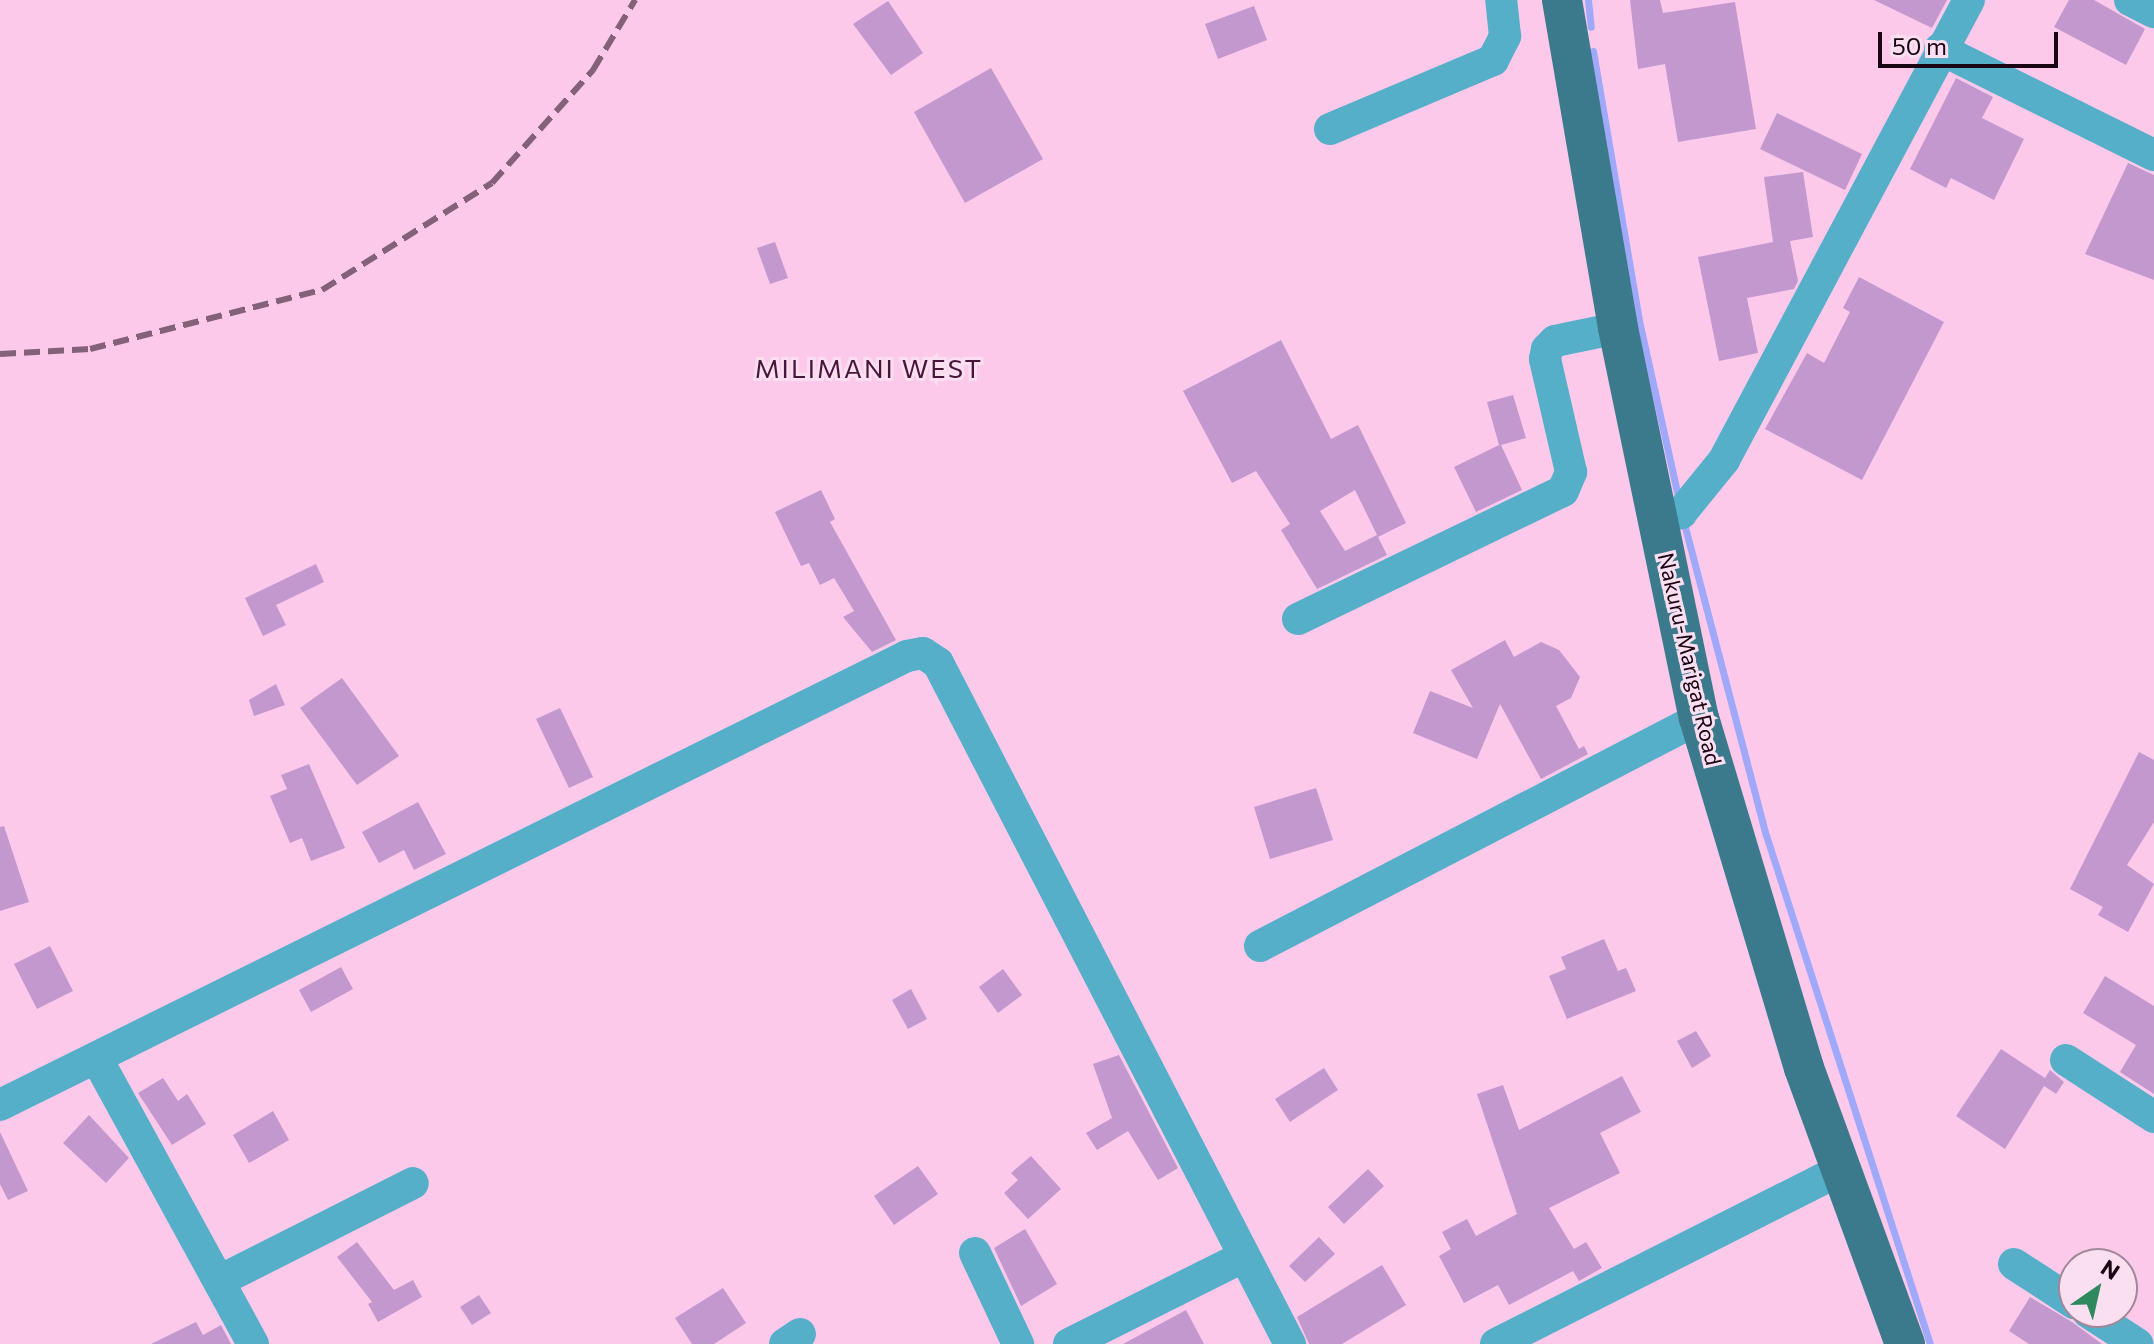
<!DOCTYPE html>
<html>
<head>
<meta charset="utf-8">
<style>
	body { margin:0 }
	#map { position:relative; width:2154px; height:1344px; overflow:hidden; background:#fcc9eb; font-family:Commissioner,sans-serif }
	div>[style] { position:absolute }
	.stream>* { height:7px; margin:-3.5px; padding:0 3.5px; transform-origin:3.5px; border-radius:3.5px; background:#a0a8f9 }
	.building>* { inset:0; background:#c398cf }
	.minor>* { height:32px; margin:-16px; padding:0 16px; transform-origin:16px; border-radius:16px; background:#55afc8 }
	.major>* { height:40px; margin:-20px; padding:0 20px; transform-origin:20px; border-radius:20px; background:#3b7a8c }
	.rail>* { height:6px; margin-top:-3px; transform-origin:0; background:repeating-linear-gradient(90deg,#836178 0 16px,transparent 0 24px) }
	span { translate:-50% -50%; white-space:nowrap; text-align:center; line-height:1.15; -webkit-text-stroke:6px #fadff0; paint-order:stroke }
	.street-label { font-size:22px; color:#190513 }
	.quarter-label { font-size:26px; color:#48163b; letter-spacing:2px }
	.north { position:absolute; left:2058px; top:1248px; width:80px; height:80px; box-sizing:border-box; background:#fadff0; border:2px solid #a08898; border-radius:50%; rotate:34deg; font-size:22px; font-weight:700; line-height:32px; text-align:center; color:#190513 }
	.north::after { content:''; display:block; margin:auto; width:28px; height:36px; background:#2f895e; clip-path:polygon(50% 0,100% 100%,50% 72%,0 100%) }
	.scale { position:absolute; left:1878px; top:32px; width:180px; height:36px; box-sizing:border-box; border:4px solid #190513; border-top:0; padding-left:10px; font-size:24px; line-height:28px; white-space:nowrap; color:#190513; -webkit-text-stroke:6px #fadff0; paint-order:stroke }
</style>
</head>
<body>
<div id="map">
	<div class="stream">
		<div style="left:1588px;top:0;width:27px;rotate:84deg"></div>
		<div style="left:1593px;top:51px;width:278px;rotate:80.3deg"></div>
		<div style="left:1640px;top:325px;width:180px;rotate:77.5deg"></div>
		<div style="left:1685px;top:527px;width:318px;rotate:75.3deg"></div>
		<div style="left:1766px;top:835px;width:535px;rotate:72.14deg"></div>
	</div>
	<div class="building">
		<div style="clip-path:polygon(1630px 0,1660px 0,1663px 13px,1735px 2px,1756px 129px,1678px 142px,1665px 64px,1638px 69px)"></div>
		<div style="clip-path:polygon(1874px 0,1947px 0,1932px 28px)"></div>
		<div style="clip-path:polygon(2069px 0,2094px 0,2145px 29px,2126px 65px,2054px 27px)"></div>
		<div style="clip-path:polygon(888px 1px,923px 53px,891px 75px,853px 24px)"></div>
		<div style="clip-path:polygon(1254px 6px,1267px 40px,1218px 59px,1205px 24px)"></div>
		<div style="clip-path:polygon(991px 68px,1043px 159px,965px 203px,914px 112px)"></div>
		<div style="clip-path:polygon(1956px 78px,1993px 97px,1982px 118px,2024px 139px,1994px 200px,1951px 178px,1946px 188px,1910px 169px)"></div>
		<div style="clip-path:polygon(1777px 113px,1862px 154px,1845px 190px,1760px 149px)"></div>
		<div style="clip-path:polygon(2128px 163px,2154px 175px,2154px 280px,2085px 254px)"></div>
		<div style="clip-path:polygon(1803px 172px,1813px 237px,1790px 241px,1798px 281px,1794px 289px,1747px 298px,1758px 353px,1719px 361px,1698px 257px,1773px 242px,1764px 177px)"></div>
		<div style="clip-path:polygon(775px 242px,788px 278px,770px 284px,757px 248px)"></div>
		<div style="clip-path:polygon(1859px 277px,1944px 322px,1862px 480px,1765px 429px,1807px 353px,1824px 363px,1850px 312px,1843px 308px)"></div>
		<div style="clip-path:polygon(evenodd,1281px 340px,1331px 439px,1358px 425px,1406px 523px,1378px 537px,1387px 555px,1317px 589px,1281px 530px,1290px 524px,1256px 471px,1232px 483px,1183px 391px,1281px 340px,1355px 490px,1377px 535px,1345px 551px,1320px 511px,1355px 490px)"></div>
		<div style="clip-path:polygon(1513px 395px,1526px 438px,1501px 445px,1522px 490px,1476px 512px,1454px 467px,1499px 445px,1487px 402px)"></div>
		<div style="clip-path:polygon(821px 490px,835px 519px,830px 522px,896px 640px,872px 652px,843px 617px,854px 611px,834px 578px,820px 585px,809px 563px,801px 566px,775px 512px)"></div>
		<div style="clip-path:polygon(316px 564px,324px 582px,276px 605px,286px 625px,263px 636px,245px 598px)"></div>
		<div style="clip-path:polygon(1505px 640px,1514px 657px,1541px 642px,1559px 650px,1580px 677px,1571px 698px,1556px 706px,1579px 749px,1584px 746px,1588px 754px,1541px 779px,1500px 704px,1477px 759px,1413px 733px,1430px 691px,1473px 708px,1451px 670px)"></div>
		<div style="clip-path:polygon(342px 678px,399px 756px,357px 785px,300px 708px)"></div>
		<div style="clip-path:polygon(276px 684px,285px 705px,254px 716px,249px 700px)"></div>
		<div style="clip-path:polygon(560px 708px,593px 777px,569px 788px,536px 719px)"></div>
		<div style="clip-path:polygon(2139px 752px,2154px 760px,2154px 822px,2127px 865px,2154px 884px,2128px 932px,2098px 915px,2103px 907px,2070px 889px)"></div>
		<div style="clip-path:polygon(309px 764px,345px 848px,311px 861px,302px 838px,290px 843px,270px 796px,287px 789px,281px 775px)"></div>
		<div style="clip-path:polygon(1316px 788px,1333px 840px,1270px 859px,1254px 807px)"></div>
		<div style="clip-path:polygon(418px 802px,446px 854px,414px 870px,404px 850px,379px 863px,362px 832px)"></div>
		<div style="clip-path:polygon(4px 826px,29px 902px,0 911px,0 827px)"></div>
		<div style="clip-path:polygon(1604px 939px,1618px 971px,1626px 968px,1636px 991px,1567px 1019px,1549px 976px,1566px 969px,1561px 957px)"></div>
		<div style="clip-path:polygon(50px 946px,73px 991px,37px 1009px,14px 964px)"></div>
		<div style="clip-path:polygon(341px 967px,353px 989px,311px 1012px,299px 990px)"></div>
		<div style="clip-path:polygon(1003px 969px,1022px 995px,998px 1013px,979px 987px)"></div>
		<div style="clip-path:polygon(2105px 976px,2154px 1006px,2154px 1094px,2120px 1072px,2136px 1045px,2083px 1013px)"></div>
		<div style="clip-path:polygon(911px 989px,927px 1019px,908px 1029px,892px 1000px)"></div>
		<div style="clip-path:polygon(1696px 1031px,1711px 1056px,1692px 1068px,1677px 1041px)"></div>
		<div style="clip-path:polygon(2001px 1049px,2045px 1078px,2050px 1070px,2064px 1082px,2056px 1094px,2044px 1086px,2005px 1149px,1956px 1116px)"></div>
		<div style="clip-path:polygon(1119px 1055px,1178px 1168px,1158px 1180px,1128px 1131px,1097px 1150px,1086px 1133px,1112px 1118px,1093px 1064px)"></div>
		<div style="clip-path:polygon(1324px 1068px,1338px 1090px,1290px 1122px,1275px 1099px)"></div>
		<div style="clip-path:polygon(1622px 1076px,1641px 1112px,1600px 1133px,1620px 1173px,1549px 1208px,1574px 1249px,1586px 1242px,1602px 1268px,1579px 1281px,1573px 1271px,1509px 1305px,1498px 1285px,1464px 1303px,1439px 1256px,1451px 1249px,1442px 1232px,1467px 1219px,1476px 1236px,1517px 1214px,1477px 1094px,1503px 1085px,1519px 1130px)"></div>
		<div style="clip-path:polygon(163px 1078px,178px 1101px,187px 1094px,206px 1124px,172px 1145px,138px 1093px)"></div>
		<div style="clip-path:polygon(273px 1111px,289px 1140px,249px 1163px,233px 1135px)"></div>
		<div style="clip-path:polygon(89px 1115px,129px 1158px,106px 1183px,63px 1143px)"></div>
		<div style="clip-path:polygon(0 1132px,28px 1191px,8px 1200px,0 1184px)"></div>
		<div style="clip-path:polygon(1031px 1156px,1061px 1189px,1028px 1219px,1004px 1193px,1018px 1180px,1011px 1173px)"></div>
		<div style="clip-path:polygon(918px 1166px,938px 1194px,894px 1225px,874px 1196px)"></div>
		<div style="clip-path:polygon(1368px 1169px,1384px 1186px,1344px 1224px,1328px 1207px)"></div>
		<div style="clip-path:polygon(1025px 1229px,1057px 1284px,1021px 1306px,994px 1248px)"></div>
		<div style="clip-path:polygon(1319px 1237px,1335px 1254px,1305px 1282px,1289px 1266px)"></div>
		<div style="clip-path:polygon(357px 1242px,394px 1290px,413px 1280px,422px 1297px,378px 1322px,368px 1304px,372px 1302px,337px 1257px)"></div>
		<div style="clip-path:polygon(1382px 1265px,1406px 1305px,1342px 1344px,1309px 1344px,1297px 1317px)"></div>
		<div style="clip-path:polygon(723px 1288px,746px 1323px,714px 1344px,692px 1344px,675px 1318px)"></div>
		<div style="clip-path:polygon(479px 1295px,491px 1313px,472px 1325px,460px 1307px)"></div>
		<div style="clip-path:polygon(2030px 1297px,2072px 1322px,2102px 1344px,2029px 1344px,2009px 1331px)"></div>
		<div style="clip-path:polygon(1186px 1310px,1204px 1344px,1123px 1344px)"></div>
		<div style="clip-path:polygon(196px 1322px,203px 1335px,221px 1325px,231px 1344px,151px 1344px)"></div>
	</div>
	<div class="minor">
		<div style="left:2130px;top:0;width:27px;rotate:27deg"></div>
		<div style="left:1940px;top:49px;width:239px;rotate:26.4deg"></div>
		<div style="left:1330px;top:129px;width:177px;rotate:-22.9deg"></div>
		<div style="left:1493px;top:60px;width:27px;rotate:-63deg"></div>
		<div style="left:1505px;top:36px;width:36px;rotate:-96deg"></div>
		<div style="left:1658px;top:518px;width:24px;rotate:-12deg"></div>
		<div style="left:1681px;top:513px;width:68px;rotate:-50.9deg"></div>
		<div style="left:1724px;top:460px;width:521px;rotate:-61.96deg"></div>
		<div style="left:1298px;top:619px;width:294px;rotate:-25.8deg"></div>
		<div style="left:1563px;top:491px;width:21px;rotate:-67deg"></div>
		<div style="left:1571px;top:472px;width:116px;rotate:-103deg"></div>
		<div style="left:1545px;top:359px;width:10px;rotate:-79deg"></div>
		<div style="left:1547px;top:349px;width:11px;rotate:-45deg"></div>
		<div style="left:1555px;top:341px;width:64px;rotate:-11.7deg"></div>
		<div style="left:1260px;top:946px;width:495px;rotate:-27.4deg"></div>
		<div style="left:97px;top:1059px;width:325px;rotate:61.3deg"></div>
		<div style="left:2066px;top:1060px;width:105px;rotate:32.9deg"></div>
		<div style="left:0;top:1105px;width:1012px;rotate:-26.34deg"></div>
		<div style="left:907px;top:656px;width:16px;rotate:-11deg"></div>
		<div style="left:923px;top:653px;width:18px;rotate:34deg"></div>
		<div style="left:938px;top:663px;width:767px;rotate:62.67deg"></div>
		<div style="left:975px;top:1253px;width:101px;rotate:64.7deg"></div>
		<div style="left:2014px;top:1264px;width:72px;rotate:33deg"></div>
		<div style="left:219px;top:1281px;width:217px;rotate:-26.8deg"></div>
		<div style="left:2088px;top:1312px;width:59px;rotate:33.1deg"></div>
		<div style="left:785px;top:1344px;width:18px;rotate:-34deg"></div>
		<div style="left:1069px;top:1344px;width:195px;rotate:-26.6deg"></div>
		<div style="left:1496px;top:1344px;width:389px;rotate:-26.8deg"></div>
	</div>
	<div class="major">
		<div style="left:1562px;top:0;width:333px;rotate:80.3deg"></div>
		<div style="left:1618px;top:328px;width:398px;rotate:78.3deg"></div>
		<div style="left:1699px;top:718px;width:365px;rotate:73.3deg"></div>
		<div style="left:1804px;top:1068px;width:294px;rotate:69.9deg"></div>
	</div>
	<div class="rail">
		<div style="left:0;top:354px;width:90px;rotate:-3.2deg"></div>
		<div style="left:90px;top:349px;width:239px;rotate:-14.3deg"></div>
		<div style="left:322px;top:290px;width:201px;rotate:-32.2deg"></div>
		<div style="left:492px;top:183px;width:152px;rotate:-48.2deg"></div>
		<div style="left:593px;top:70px;width:82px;rotate:-59deg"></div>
	</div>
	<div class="street-label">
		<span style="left:1690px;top:659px;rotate:77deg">Nakuru-Marigat Road</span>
	</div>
	<div class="quarter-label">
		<span style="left:869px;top:368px">MILIMANI WEST</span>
	</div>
	<div class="north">N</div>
	<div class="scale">50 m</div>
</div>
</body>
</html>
